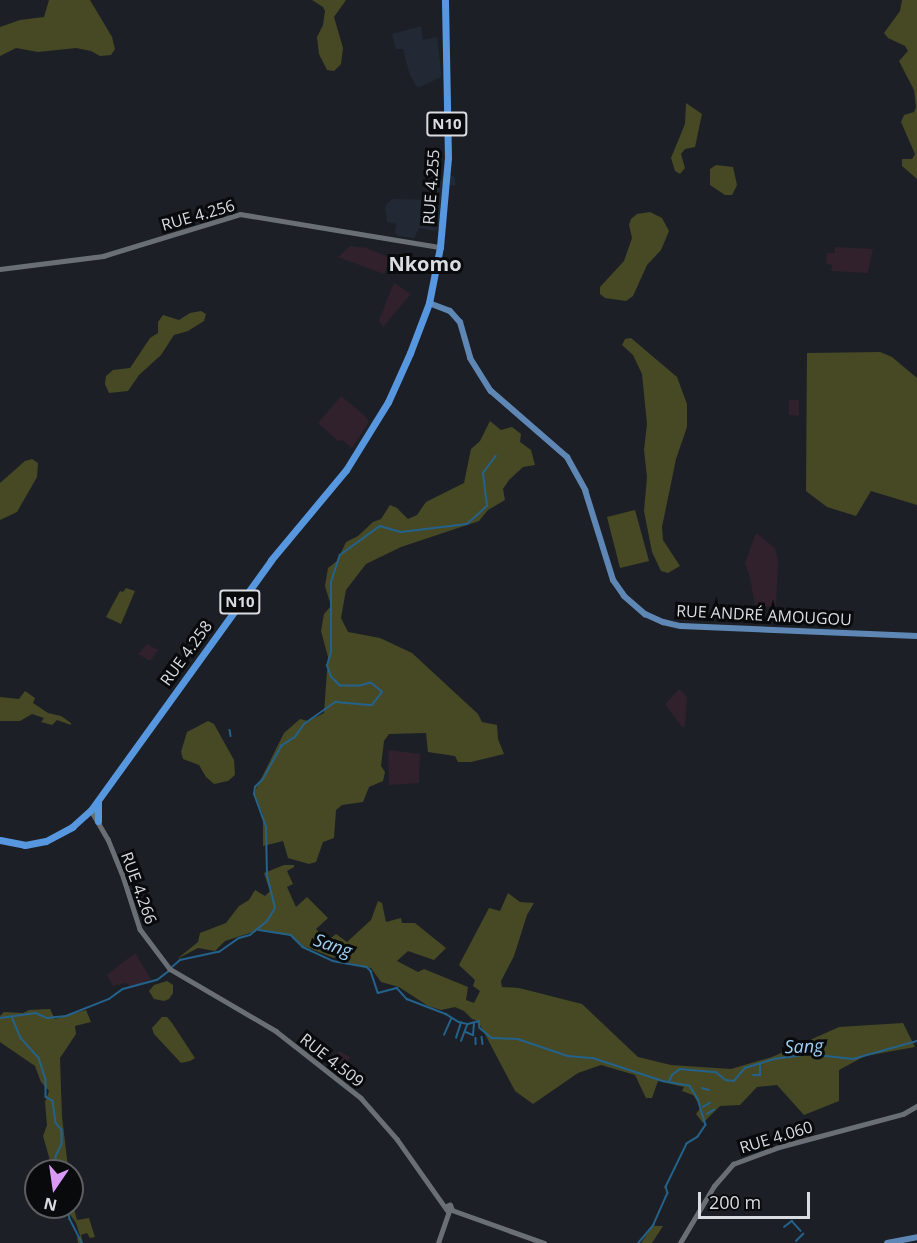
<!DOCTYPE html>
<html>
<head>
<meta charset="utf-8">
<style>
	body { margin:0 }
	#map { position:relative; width:917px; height:1243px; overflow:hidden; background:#1c2026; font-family:"Open Sans",sans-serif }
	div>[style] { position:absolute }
	.built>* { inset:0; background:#222934 }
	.education>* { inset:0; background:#30212d }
	.green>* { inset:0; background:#464924 }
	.stream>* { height:1.5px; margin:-0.75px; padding:0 0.75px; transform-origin:0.75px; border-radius:0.75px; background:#24628b }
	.minor>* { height:4.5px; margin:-2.25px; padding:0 2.25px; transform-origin:2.25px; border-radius:2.25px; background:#6a6f76 }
	.major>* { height:6px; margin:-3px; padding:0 3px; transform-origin:3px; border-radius:3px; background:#5f87b5 }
	.highway>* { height:7px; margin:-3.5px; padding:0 3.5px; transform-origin:3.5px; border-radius:3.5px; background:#5797df }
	span { translate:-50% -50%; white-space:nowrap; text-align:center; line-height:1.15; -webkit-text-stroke:6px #080a0c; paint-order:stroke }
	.shield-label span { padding:2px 4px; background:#080a0c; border:2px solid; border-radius:4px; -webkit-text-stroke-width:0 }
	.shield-label { font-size:15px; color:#d9dce1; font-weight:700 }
	.street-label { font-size:16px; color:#d9dce1 }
	.water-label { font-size:18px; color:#9fcff4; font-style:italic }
	.quarter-label { font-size:20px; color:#d9dce1; font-weight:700 }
	.north { position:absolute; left:24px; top:1159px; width:60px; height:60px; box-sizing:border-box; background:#080a0c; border:2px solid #5c5e61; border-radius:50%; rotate:193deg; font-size:16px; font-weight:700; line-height:24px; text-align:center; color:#d9dce1 }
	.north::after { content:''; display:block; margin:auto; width:21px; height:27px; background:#d99af7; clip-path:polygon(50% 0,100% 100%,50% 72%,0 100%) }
	.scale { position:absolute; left:698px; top:1192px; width:112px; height:27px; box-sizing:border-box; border:3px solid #d9dce1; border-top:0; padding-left:8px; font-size:18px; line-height:21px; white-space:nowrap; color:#d9dce1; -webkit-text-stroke:4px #080a0c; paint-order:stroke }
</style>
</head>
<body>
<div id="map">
	<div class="built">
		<div style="clip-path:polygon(421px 26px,423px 40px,437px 37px,441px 72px,441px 77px,420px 87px,416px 86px,409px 72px,403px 49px,396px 49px,392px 34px)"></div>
		<div style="clip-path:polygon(443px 176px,454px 176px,456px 185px,442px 186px,439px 224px,436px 231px,419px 228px,414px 238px,398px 236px,395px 232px,396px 224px,387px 222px,385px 206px,392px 199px,434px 200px,434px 180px,442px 179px)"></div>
	</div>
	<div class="education">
		<div style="clip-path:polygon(350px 246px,366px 248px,391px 258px,384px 274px,338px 257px)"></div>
		<div style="clip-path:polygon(835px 247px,873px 249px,868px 273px,831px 271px,832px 265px,826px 264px,827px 253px,835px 253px)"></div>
		<div style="clip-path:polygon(394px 283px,411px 294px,383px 327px,379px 320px)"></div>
		<div style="clip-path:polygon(341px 396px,365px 416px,369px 422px,352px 448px,342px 440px,338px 441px,318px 423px)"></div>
		<div style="clip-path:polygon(789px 400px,799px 400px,799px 416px,789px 415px)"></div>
		<div style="clip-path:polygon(756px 533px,775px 548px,778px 561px,776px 607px,755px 606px,750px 577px,745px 563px)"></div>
		<div style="clip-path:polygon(147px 644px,158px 650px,150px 661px,138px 654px)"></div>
		<div style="clip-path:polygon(679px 689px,687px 697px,685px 726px,682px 727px,665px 704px)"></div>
		<div style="clip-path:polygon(388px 750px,420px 754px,419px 783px,389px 785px)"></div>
		<div style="clip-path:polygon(135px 953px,151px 979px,132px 988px,126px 983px,113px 986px,107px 975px)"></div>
		<div style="clip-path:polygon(339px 1051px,350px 1057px,340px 1075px,329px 1066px)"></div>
	</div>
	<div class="green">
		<div style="clip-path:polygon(49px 0,90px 0,112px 37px,115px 49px,111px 55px,100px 56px,91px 51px,76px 48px,38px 52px,16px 48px,0 56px,0 27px,20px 20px,44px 17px)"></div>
		<div style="clip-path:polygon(312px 0,346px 0,334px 17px,343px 48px,341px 64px,334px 71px,327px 70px,319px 54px,317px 37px,323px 25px,325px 11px,323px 7px)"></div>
		<div style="clip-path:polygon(902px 0,917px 0,917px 179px,902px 166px,902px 159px,912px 159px,915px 154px,901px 122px,904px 115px,914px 112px,916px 107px,914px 90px,899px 61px,908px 51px,905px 46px,888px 38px,884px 33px,900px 11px)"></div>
		<div style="clip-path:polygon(686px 103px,702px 114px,695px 147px,685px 149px,681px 154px,685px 168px,680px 174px,675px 171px,671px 158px,685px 124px)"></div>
		<div style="clip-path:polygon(716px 165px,733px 167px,737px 185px,732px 195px,725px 195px,710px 185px,710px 169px)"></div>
		<div style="clip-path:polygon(650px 212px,662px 218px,669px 231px,661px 250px,647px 265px,633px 296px,626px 301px,605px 298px,600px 294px,600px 287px,624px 261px,632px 238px,629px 225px,631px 219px,637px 214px)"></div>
		<div style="clip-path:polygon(201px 311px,206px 314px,204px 321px,188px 331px,174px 335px,161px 355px,139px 375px,128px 391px,109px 393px,105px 384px,106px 376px,113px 370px,130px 368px,150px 338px,158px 333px,158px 322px,163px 315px,179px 320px,190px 313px)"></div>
		<div style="clip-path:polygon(631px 338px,677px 377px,687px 404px,687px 427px,676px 459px,662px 527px,663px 540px,680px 566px,668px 573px,661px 571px,652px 552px,644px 511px,647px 477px,644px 450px,647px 424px,642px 374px,633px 355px,622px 345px,625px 339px)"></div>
		<div style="clip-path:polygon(880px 352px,892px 357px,917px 378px,917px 505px,871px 491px,856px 516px,827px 507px,806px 491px,807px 353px)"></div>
		<div style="clip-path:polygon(490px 421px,501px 430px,512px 427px,521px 434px,520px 442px,531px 450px,535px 465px,523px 467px,509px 480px,503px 489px,505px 500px,488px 510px,479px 521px,401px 547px,366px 564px,346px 590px,341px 618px,348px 632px,380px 638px,412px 653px,478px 714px,482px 722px,497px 725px,498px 739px,504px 754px,471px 762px,458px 762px,455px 756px,428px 752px,426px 733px,389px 734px,384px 741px,381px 766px,385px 772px,383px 781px,369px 787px,363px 802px,342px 805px,336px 810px,334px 838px,323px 842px,316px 862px,309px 864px,288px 858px,283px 841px,263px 846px,263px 815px,254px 793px,284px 733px,300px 719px,308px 721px,324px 713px,328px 657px,321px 631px,324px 614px,331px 606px,325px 586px,328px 568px,337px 561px,346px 542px,358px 536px,373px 522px,381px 519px,390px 505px,397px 508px,408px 519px,417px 515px,426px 502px,464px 483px,471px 449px,480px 441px)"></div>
		<div style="clip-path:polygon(32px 459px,38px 463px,37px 477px,17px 512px,0 520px,0 483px,25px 461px)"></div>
		<div style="clip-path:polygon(635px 510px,649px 561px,620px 568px,607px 517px)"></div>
		<div style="clip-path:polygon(126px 588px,135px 591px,121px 624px,106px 617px,120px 591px,123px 592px)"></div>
		<div style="clip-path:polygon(25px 691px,35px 698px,33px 703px,48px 713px,61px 716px,71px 723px,71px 725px,57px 720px,52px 725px,41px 722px,44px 718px,32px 714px,20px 721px,0 721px,0 697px,19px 699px)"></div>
		<div style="clip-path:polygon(208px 721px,214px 724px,234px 760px,235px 775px,228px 781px,214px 784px,206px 777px,199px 765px,183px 759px,181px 752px,187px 732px)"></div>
		<div style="clip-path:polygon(284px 865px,294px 865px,294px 867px,287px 871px,293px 884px,287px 887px,296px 907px,307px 897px,328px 918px,316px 929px,327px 941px,336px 934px,347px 942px,371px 920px,378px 901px,382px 903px,386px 922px,401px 918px,402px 923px,415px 923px,446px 948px,434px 960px,408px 951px,397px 961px,418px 972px,424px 969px,468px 987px,466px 1000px,474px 1003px,480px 991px,473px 986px,475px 980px,459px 965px,489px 908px,500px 911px,508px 893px,520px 902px,534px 903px,527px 915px,514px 956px,501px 981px,502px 987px,519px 988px,582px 1004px,638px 1057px,671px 1065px,731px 1069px,772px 1057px,839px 1027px,903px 1023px,915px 1047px,865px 1056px,839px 1070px,839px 1101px,804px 1115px,777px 1085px,757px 1087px,740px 1105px,720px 1106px,703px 1123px,696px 1114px,701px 1107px,693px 1095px,682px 1091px,684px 1087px,658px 1081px,652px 1098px,646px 1098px,635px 1075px,601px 1065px,578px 1073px,533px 1104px,515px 1091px,478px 1021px,472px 1019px,464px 1011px,455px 1007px,441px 1010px,428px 1006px,399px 987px,381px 982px,371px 968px,349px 963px,341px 955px,338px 954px,334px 958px,303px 946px,292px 936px,259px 930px,225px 941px,215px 951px,198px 948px,177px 959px,198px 942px,200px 933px,226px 923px,239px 906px,249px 900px,255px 890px,265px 896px,270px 891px,264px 873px)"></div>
		<div style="clip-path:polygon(167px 981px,173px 985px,173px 993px,169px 999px,164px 1001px,154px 999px,149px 991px,154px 985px)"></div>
		<div style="clip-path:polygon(50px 1009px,55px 1019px,86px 1010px,91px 1022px,75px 1026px,76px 1034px,60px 1058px,62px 1117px,68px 1167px,59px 1171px,53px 1171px,43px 1136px,47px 1125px,45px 1102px,49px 1091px,41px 1082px,35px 1066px,0 1042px,0 1016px,4px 1012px,23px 1013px,29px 1010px)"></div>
		<div style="clip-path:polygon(162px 1017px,167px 1017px,172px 1023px,195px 1058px,190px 1061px,181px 1063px,154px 1034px,152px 1028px)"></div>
		<div style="clip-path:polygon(72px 1202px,77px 1220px,89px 1218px,95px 1237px,90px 1238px,87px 1233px,81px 1235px,83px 1243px,78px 1243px,77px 1238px,80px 1236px,76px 1223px,65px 1207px,72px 1207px)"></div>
		<div style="clip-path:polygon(652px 1226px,663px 1226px,652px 1243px,641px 1243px)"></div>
	</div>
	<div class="stream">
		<div style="left:230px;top:730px;width:6px;rotate:81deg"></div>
		<div style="left:259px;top:930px;width:32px;rotate:9deg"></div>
		<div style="left:291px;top:935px;width:17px;rotate:45deg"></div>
		<div style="left:303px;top:947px;width:33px;rotate:25deg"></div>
		<div style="left:333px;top:961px;width:35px;rotate:10deg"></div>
		<div style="left:367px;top:967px;width:6px;rotate:45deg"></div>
		<div style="left:371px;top:971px;width:23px;rotate:72deg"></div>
		<div style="left:378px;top:993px;width:20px;rotate:-15deg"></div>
		<div style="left:397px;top:988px;width:15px;rotate:48deg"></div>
		<div style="left:407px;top:999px;width:42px;rotate:21deg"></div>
		<div style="left:446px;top:1014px;width:15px;rotate:32deg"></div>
		<div style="left:459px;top:1022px;width:9px;rotate:13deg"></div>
		<div style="left:468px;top:1024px;width:11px;rotate:-15deg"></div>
		<div style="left:479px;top:1021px;width:7px;rotate:82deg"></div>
		<div style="left:480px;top:1028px;width:16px;rotate:40deg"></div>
		<div style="left:492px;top:1038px;width:26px;rotate:2deg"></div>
		<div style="left:518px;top:1039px;width:53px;rotate:18.8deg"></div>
		<div style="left:568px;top:1056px;width:25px;rotate:5deg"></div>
		<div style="left:593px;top:1058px;width:74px;rotate:18.2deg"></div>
		<div style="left:663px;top:1081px;width:27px;rotate:10deg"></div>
		<div style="left:690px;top:1086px;width:15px;rotate:58deg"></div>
		<div style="left:698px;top:1099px;width:27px;rotate:73deg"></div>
		<div style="left:706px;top:1125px;width:14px;rotate:124deg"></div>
		<div style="left:698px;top:1137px;width:13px;rotate:148deg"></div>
		<div style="left:687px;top:1144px;width:48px;rotate:116deg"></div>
		<div style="left:666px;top:1187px;width:6px;rotate:72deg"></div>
		<div style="left:668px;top:1193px;width:35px;rotate:114deg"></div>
		<div style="left:654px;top:1225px;width:23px;rotate:130deg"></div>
		<div style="left:172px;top:967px;width:11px;rotate:-41deg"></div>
		<div style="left:180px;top:960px;width:40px;rotate:-12deg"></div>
		<div style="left:219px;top:952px;width:24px;rotate:-35deg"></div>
		<div style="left:239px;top:938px;width:11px;rotate:-15deg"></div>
		<div style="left:250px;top:935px;width:22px;rotate:-39deg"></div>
		<div style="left:267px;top:921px;width:15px;rotate:-58deg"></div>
		<div style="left:275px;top:908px;width:33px;rotate:-104deg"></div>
		<div style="left:267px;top:876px;width:49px;rotate:-91.2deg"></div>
		<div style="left:266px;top:827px;width:35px;rotate:-110deg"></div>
		<div style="left:254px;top:794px;width:7px;rotate:-82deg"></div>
		<div style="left:255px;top:787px;width:11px;rotate:-45deg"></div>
		<div style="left:263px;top:779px;width:38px;rotate:-61deg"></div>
		<div style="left:281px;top:746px;width:17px;rotate:-33deg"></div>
		<div style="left:295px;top:737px;width:16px;rotate:-55deg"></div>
		<div style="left:304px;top:724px;width:39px;rotate:-35deg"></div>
		<div style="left:336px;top:702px;width:36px;rotate:5deg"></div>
		<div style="left:372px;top:705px;width:16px;rotate:-52deg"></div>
		<div style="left:382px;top:692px;width:14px;rotate:-141deg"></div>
		<div style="left:371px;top:683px;width:11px;rotate:165deg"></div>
		<div style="left:360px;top:686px;width:20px;rotate:180deg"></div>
		<div style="left:340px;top:686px;width:13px;rotate:-135deg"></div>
		<div style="left:331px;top:677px;width:12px;rotate:-110deg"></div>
		<div style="left:327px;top:666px;width:15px;rotate:-74deg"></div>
		<div style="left:331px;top:652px;width:70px;rotate:-90deg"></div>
		<div style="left:331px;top:582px;width:28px;rotate:-72deg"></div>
		<div style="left:340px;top:555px;width:49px;rotate:-35.9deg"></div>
		<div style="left:380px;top:526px;width:22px;rotate:16deg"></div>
		<div style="left:401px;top:532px;width:66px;rotate:-6.9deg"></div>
		<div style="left:467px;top:524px;width:27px;rotate:-42deg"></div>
		<div style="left:487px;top:506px;width:33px;rotate:-97deg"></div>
		<div style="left:483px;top:473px;width:21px;rotate:-53deg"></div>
		<div style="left:12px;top:1017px;width:23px;rotate:67deg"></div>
		<div style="left:21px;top:1038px;width:27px;rotate:48deg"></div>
		<div style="left:39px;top:1058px;width:22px;rotate:72deg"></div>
		<div style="left:46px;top:1079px;width:18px;rotate:90deg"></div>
		<div style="left:46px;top:1097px;width:8px;rotate:30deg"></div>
		<div style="left:53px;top:1101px;width:22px;rotate:82deg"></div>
		<div style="left:56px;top:1123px;width:9px;rotate:49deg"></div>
		<div style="left:62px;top:1130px;width:14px;rotate:90deg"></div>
		<div style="left:62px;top:1144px;width:14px;rotate:115deg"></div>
		<div style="left:56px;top:1157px;width:14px;rotate:86deg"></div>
		<div style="left:0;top:1018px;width:36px;rotate:-8deg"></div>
		<div style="left:36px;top:1013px;width:12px;rotate:24deg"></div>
		<div style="left:47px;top:1018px;width:19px;rotate:-6deg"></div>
		<div style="left:66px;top:1016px;width:46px;rotate:-21.6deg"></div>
		<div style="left:109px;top:999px;width:17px;rotate:-36deg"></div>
		<div style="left:123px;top:989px;width:35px;rotate:-15deg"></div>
		<div style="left:157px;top:980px;width:15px;rotate:-37deg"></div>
		<div style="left:466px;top:1032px;width:8px;rotate:23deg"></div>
		<div style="left:473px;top:1035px;width:11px;rotate:-85deg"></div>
		<div style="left:444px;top:1035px;width:17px;rotate:-66deg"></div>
		<div style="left:482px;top:1037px;width:7px;rotate:82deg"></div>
		<div style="left:456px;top:1038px;width:16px;rotate:-72deg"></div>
		<div style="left:476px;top:1038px;width:6px;rotate:90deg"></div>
		<div style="left:461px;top:1041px;width:17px;rotate:-69deg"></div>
		<div style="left:753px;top:1075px;width:7px"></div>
		<div style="left:760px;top:1075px;width:9px;rotate:-90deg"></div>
		<div style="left:669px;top:1081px;width:7px;rotate:-63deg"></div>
		<div style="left:672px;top:1075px;width:10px;rotate:-37deg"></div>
		<div style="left:680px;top:1069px;width:36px;rotate:5deg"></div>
		<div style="left:716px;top:1072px;width:13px;rotate:39deg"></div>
		<div style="left:726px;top:1080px;width:8px;rotate:7deg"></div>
		<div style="left:734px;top:1081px;width:17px;rotate:-50deg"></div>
		<div style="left:745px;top:1068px;width:30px;rotate:-17deg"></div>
		<div style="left:774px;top:1059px;width:34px;rotate:-8deg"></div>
		<div style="left:808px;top:1054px;width:45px;rotate:6.3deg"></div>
		<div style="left:853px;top:1059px;width:66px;rotate:-15.7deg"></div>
		<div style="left:702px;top:1088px;width:7px;rotate:16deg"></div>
		<div style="left:703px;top:1107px;width:8px;rotate:-30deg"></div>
		<div style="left:707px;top:1114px;width:8px;rotate:-30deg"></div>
		<div style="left:68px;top:1207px;width:12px;rotate:81deg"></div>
		<div style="left:70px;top:1219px;width:27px;rotate:63deg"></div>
		<div style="left:784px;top:1227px;width:10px;rotate:-37deg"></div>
		<div style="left:792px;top:1221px;width:13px;rotate:48deg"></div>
		<div style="left:796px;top:1241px;width:10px;rotate:-45deg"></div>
	</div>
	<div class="minor">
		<div style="left:0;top:269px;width:104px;rotate:-7.2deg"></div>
		<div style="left:103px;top:256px;width:143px;rotate:-17deg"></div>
		<div style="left:240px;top:214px;width:203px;rotate:9.4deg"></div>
		<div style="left:91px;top:810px;width:34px;rotate:60deg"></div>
		<div style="left:108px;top:839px;width:37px;rotate:68deg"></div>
		<div style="left:122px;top:873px;width:59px;rotate:72.2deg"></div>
		<div style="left:140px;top:929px;width:50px;rotate:53.1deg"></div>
		<div style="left:170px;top:969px;width:123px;rotate:30.3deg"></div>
		<div style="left:276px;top:1031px;width:108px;rotate:38.2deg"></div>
		<div style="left:361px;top:1098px;width:55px;rotate:48.7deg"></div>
		<div style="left:397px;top:1139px;width:87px;rotate:54.8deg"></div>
		<div style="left:447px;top:1210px;width:5px"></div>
		<div style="left:452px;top:1210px;width:5px;rotate:-112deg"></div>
		<div style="left:450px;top:1205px;width:4px;rotate:153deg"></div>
		<div style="left:452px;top:1210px;width:98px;rotate:19.7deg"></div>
		<div style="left:438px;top:1243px;width:34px;rotate:-71deg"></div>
		<div style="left:680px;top:1243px;width:66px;rotate:-59.2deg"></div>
		<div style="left:714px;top:1186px;width:29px;rotate:-49deg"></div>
		<div style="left:733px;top:1164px;width:49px;rotate:-20.3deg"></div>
		<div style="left:779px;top:1147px;width:128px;rotate:-14.9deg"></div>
		<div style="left:903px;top:1114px;width:16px;rotate:-30deg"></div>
	</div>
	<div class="major">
		<div style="left:429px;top:303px;width:22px;rotate:21deg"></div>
		<div style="left:450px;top:311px;width:15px;rotate:48deg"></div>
		<div style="left:460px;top:322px;width:37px;rotate:74deg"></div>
		<div style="left:470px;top:358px;width:39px;rotate:58deg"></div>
		<div style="left:491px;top:391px;width:101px;rotate:41deg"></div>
		<div style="left:567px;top:457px;width:38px;rotate:61deg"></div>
		<div style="left:585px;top:490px;width:94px;rotate:72.7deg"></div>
		<div style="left:613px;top:580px;width:19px;rotate:55deg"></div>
		<div style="left:624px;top:596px;width:28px;rotate:41deg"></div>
		<div style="left:645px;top:614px;width:20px;rotate:24deg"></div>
		<div style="left:663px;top:622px;width:18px;rotate:13deg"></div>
		<div style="left:681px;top:626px;width:236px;rotate:2.4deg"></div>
		<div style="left:887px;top:1243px;width:31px;rotate:-11deg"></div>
	</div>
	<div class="highway">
		<div style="left:98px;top:802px;width:19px;rotate:90deg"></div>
		<div style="left:0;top:840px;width:25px;rotate:11deg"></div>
		<div style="left:25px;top:845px;width:21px;rotate:-11deg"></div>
		<div style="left:46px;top:841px;width:30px;rotate:-28deg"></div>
		<div style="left:72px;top:827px;width:25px;rotate:-42deg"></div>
		<div style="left:91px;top:810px;width:308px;rotate:-54.2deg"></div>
		<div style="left:271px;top:560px;width:117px;rotate:-50.2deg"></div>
		<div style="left:346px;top:470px;width:80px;rotate:-58.3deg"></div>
		<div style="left:388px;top:402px;width:54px;rotate:-65.8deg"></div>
		<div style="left:410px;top:353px;width:53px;rotate:-69.2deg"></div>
		<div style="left:429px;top:303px;width:57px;rotate:-78.9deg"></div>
		<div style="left:440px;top:247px;width:89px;rotate:-84.9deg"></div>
		<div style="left:448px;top:158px;width:158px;rotate:-91.1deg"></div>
	</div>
	<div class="shield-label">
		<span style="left:447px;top:124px">N10</span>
		<span style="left:240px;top:602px">N10</span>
	</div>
	<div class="street-label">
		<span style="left:431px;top:187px;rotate:-86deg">RUE 4.255</span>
		<span style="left:198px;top:215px;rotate:-16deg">RUE 4.256</span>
		<span style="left:764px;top:615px;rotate:3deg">RUE ANDRÉ AMOUGOU</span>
		<span style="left:186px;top:653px;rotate:-54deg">RUE 4.258</span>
		<span style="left:139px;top:888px;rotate:70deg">RUE 4.266</span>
		<span style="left:332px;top:1060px;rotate:38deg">RUE 4.509</span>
		<span style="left:776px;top:1137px;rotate:-17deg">RUE 4.060</span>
	</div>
	<div class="water-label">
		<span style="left:333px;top:945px;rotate:19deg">Sang</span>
		<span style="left:804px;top:1046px;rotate:-2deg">Sang</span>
	</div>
	<div class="quarter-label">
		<span style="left:425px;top:263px">Nkomo</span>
	</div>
	<div class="north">N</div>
	<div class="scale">200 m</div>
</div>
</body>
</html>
